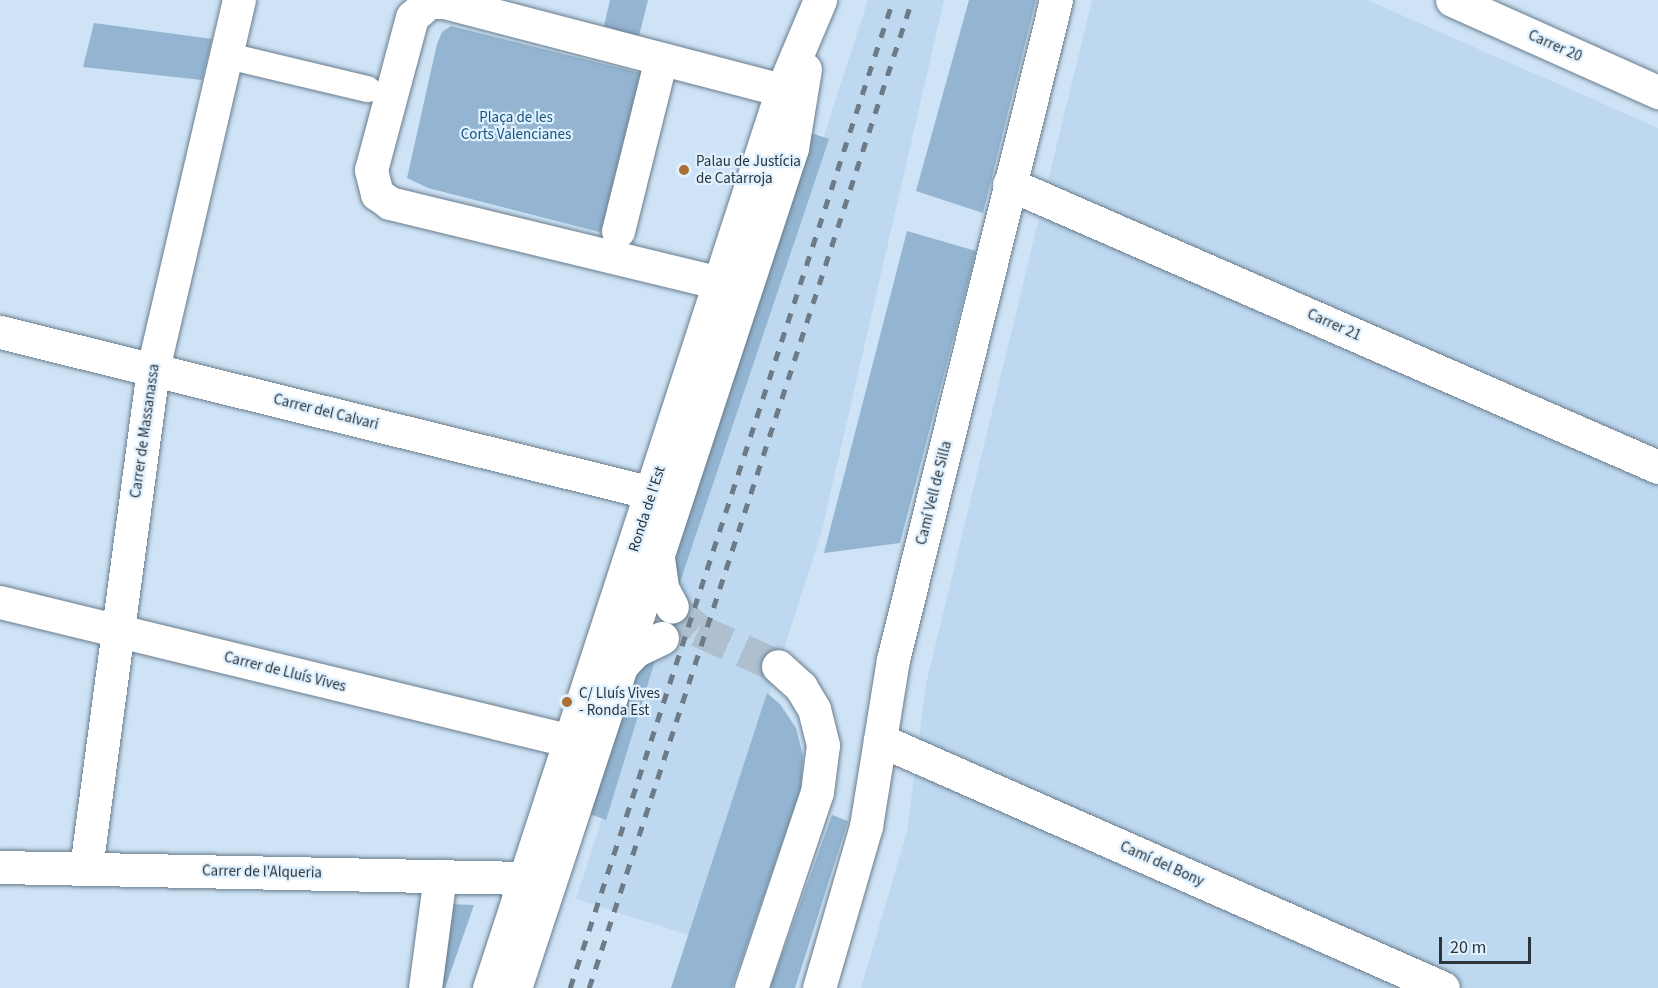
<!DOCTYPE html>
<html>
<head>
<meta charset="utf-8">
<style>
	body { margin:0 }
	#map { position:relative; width:1658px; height:988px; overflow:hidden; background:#cee3f5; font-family:"Source Sans 3",sans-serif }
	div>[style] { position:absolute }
	.built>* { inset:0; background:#bdd8ef }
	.green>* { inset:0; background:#93b5d1 }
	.minor-tunnel>* { height:33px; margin-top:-16.5px; transform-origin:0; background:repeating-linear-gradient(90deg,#aec0d0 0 33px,transparent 0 49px) }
	.roads { filter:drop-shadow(0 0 2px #697c8c) drop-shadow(0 0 2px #697c8c) }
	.pedestrian>* { height:26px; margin:-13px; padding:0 13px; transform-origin:13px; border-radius:13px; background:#fff }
	.minor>* { height:33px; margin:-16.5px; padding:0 16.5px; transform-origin:16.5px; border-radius:16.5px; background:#fff }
	.rail>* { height:4.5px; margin-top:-2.25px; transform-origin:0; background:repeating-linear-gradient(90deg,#6e7b87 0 10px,transparent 0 20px) }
	.dots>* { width:16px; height:16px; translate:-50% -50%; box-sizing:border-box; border:3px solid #dff0fe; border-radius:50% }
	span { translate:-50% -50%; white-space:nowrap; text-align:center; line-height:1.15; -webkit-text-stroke:4.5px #dff0fe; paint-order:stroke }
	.street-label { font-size:15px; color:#2c343b }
	.park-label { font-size:15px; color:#18537b }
	.poi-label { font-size:15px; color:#2c343b }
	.left { translate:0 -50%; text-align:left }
	.scale { position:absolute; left:1439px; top:937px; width:92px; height:27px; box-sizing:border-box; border:3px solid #2c343b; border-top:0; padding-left:8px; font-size:18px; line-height:21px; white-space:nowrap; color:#2c343b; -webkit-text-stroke:4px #dff0fe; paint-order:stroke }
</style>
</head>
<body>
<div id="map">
	<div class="built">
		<div style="clip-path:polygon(868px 0,944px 0,822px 530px,692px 936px,576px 899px)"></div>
		<div style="clip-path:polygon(1092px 0,1367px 0,1658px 128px,1658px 988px,861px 988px,907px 832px,926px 684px)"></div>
	</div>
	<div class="green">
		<div style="clip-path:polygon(610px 0,648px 0,639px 36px,604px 26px)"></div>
		<div style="clip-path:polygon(969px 0,1036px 0,983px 213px,916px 191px)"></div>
		<div style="clip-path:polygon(94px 23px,212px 39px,202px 80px,83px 67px)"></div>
		<div style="clip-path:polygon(451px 26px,648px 75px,607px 234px,428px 188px,407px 178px,437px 44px,442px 32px)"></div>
		<div style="clip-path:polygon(805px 131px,829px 139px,675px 597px,665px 558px)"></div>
		<div style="clip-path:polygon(907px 231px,976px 251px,900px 543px,824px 553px)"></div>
		<div style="clip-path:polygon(657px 654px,606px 820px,582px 811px,627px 676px)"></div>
		<div style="clip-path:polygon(767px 693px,780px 704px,796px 728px,803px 756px,801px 788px,732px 988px,671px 988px)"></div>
		<div style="clip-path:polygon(832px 815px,848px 821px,795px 988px,770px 988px)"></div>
		<div style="clip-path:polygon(450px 904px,474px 905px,445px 988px,441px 988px)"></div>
	</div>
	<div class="minor-tunnel">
		<div style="left:672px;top:607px;width:35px;rotate:41deg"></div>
		<div style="left:698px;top:630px;width:88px;rotate:24.2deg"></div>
	</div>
	<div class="roads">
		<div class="pedestrian">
			<div style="left:241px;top:59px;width:130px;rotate:13.4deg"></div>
		</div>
		<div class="minor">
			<div style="left:1452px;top:0;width:226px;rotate:24.1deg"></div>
			<div style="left:1009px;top:184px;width:708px;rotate:23.56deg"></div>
			<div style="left:618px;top:231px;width:177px;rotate:-76deg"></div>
			<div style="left:720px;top:283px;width:340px;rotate:-166.4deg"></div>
			<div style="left:390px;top:203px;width:16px;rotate:-145deg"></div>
			<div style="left:377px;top:194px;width:25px;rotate:-104deg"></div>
			<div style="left:371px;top:170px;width:158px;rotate:-75deg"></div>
			<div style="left:412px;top:17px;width:23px;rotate:-41deg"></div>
			<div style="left:429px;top:2px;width:15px"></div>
			<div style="left:444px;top:2px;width:349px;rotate:14.6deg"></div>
			<div style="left:0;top:332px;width:672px;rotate:13.87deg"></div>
			<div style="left:658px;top:558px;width:30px;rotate:82deg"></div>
			<div style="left:662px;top:588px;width:21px;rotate:62deg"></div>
			<div style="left:0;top:602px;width:588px;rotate:13.68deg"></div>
			<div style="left:620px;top:667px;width:22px;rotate:-47deg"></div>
			<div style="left:635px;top:651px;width:30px;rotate:-26deg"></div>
			<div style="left:880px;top:740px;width:615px;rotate:23.77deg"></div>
			<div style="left:0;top:867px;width:525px;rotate:1.2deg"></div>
			<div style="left:86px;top:868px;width:503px;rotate:-82.35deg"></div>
			<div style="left:153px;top:369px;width:379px;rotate:-76.9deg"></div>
			<div style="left:425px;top:988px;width:113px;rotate:-82.4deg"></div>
			<div style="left:489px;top:988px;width:945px;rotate:-71.93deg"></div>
			<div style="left:782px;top:90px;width:98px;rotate:-67.1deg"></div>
			<div style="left:515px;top:988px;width:884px;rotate:-71.75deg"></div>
			<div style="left:792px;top:148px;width:80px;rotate:-80.7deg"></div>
			<div style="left:751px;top:988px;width:207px;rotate:-71.4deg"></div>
			<div style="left:817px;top:792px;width:47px;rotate:-82.7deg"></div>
			<div style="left:823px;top:745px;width:37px;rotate:-104deg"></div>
			<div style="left:814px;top:709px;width:26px;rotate:-121deg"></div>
			<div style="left:801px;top:687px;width:31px;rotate:-138deg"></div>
			<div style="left:819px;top:988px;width:169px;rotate:-73.8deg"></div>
			<div style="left:866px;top:826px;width:168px;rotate:-80.8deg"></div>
			<div style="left:893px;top:660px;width:680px;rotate:-76.13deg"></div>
		</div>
	</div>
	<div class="rail">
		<div style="left:570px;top:988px;width:1039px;rotate:-71.9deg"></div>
		<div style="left:589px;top:988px;width:1039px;rotate:-71.9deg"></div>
	</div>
	<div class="dots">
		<div style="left:684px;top:170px;background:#ab6f31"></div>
		<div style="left:567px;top:702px;background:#ab6f31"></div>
	</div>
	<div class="street-label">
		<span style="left:1555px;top:46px;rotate:24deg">Carrer 20</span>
		<span style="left:1334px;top:325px;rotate:24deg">Carrer 21</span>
		<span style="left:326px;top:412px;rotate:14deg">Carrer del Calvari</span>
		<span style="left:145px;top:431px;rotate:-82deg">Carrer de Massanassa</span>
		<span style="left:934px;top:493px;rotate:-76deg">Camí Vell de Silla</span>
		<span style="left:647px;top:509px;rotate:-72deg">Ronda de l'Est</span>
		<span style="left:285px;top:672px;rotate:14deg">Carrer de Lluís Vives</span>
		<span style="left:1162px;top:864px;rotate:24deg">Camí del Bony</span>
		<span style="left:262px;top:872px;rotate:1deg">Carrer de l'Alqueria</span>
	</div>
	<div class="park-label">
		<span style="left:516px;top:126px">Plaça de les<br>Corts Valencianes</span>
	</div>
	<div class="poi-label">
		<span class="left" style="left:696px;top:170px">Palau de Justícia<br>de Catarroja</span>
		<span class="left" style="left:579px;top:702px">C/ Lluís Vives<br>- Ronda Est</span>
	</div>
	<div class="scale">20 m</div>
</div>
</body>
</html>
